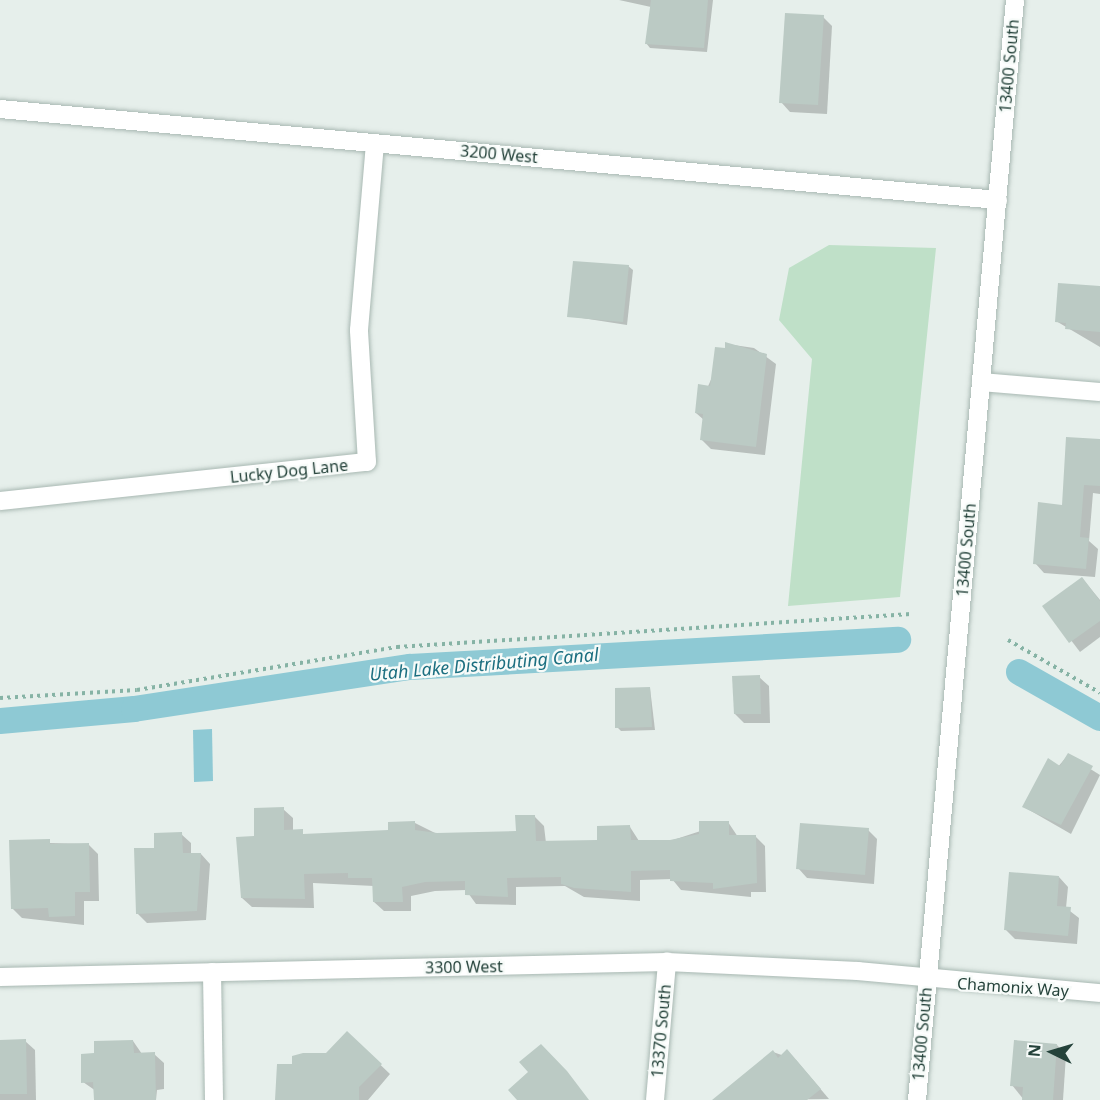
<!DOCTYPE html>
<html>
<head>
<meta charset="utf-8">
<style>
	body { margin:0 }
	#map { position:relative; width:1100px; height:1100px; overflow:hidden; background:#e6efeb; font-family:"Noto Sans",sans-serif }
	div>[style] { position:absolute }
	.green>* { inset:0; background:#bfe0c8 }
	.water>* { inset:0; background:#8ec9d4 }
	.shadow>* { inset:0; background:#0003 }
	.canal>* { height:26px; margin:-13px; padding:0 13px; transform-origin:13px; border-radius:13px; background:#8ec9d4 }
	.building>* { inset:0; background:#bbcac4 }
	.path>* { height:4px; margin-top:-2px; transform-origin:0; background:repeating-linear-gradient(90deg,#86b3a5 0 3px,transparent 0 7.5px) }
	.roads { filter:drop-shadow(0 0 2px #a8b8b2) drop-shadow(0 0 2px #a8b8b2) }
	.street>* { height:18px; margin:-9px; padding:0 9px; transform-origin:9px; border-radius:9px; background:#fff }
	.secondary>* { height:18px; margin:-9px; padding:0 9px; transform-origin:9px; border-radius:9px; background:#fff }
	span { translate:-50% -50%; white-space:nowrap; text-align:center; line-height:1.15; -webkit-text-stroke:4.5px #f7fbf9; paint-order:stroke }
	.street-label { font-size:16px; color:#24423a }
	.water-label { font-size:18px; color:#1c6f80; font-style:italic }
	.north { position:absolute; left:1022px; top:1022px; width:60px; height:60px; -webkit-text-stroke:4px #f7fbf9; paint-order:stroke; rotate:275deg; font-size:16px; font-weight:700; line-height:24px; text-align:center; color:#24423a }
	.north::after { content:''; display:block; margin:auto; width:21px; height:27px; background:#24423a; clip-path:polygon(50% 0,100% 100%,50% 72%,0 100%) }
</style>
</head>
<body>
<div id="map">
	<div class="green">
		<div style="clip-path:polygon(829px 245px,936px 248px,900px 597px,788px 606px,812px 359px,779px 320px,789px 268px)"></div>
	</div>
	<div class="water">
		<div style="clip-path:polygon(212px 729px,213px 781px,194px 782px,193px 730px)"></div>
	</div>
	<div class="shadow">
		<div style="clip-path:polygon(619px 0,713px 0,707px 52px,650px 48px,646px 43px,651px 7px)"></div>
		<div style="clip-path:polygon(823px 17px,832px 26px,827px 114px,790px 112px,781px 102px)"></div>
		<div style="clip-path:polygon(628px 266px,633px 270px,627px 325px,569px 316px)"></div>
		<div style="clip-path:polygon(1100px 288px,1100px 347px,1056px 321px)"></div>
		<div style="clip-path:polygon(727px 344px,754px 348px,776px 364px,765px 455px,711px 449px,701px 439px,704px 420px,696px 413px)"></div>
		<div style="clip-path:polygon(1100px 441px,1100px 494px,1093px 493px,1089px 541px,1098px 549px,1095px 577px,1044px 573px,1035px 563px)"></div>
		<div style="clip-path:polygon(1082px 578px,1100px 600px,1100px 637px,1080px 652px,1045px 606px)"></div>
		<div style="clip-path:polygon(759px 677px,769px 686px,770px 723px,744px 723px,735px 714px)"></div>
		<div style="clip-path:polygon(650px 688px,655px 730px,621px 731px,617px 727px)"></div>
		<div style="clip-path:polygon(1068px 755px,1100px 775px,1071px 834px,1024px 807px)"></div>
		<div style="clip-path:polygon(283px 809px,293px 818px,293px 831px,307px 836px,390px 831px,415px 823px,437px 834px,517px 833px,535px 817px,544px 826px,546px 843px,598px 842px,630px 827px,639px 841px,670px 841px,728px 822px,738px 837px,755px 836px,765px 846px,766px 892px,751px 892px,751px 897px,681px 890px,672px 879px,640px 880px,640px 901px,584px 897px,565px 886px,516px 887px,516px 905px,476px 904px,466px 890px,435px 891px,411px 896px,411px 911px,384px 911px,374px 902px,374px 886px,313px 883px,314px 908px,252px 907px,242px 898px,256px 837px)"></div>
		<div style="clip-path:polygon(868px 830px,877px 839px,874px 884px,807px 878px,798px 868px)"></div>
		<div style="clip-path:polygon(181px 834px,191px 843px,191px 854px,201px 854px,210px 864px,206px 920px,147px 923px,137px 913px)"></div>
		<div style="clip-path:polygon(10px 842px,88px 844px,98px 854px,99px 901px,84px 901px,84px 925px,22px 918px,12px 908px)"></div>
		<div style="clip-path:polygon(1059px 877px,1068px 887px,1066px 908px,1079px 918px,1077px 944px,1015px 939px,1006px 930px)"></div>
		<div style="clip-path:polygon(347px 1033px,390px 1074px,368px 1100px,277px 1100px,294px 1065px,326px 1055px)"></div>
		<div style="clip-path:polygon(0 1041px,25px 1041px,35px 1050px,36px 1100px,0 1100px)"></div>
		<div style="clip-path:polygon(133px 1041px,142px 1054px,154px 1054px,164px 1063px,164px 1089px,157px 1090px,156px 1100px,97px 1100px,96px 1091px,83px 1082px,96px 1055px)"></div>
		<div style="clip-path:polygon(1057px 1045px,1066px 1055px,1063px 1100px,1024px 1100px,1012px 1085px)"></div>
		<div style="clip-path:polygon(773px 1052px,796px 1060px,829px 1099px,729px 1100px)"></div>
	</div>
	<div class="canal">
		<div style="left:1019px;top:672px;width:93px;rotate:29.6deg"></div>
		<div style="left:0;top:721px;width:135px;rotate:-5.1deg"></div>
		<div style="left:134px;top:709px;width:279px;rotate:-8.7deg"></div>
		<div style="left:410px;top:667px;width:489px;rotate:-3.2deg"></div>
	</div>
	<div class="building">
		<div style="clip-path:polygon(651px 0,708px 0,704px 48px,645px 44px)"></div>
		<div style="clip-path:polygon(785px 13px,824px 15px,818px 105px,779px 103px)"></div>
		<div style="clip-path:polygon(573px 261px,629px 265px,623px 322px,567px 317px)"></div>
		<div style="clip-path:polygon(1058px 283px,1100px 286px,1100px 332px,1065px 329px,1066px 323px,1055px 322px)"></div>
		<div style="clip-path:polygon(725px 342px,767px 354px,756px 447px,700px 440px,703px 414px,695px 413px,698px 384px,710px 386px,715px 347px,725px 348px)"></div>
		<div style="clip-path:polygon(1066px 437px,1100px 439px,1100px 486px,1084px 485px,1080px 537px,1089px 538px,1086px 569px,1033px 564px,1038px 502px,1062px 505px)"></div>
		<div style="clip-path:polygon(1082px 577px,1100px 601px,1100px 621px,1069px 643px,1042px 606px)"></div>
		<div style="clip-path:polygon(760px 675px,761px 714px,734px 714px,732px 676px)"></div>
		<div style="clip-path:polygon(650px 687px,652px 727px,615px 728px,615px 688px)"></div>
		<div style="clip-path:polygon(1068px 753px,1093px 766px,1061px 825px,1022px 807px,1048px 758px,1060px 766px)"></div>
		<div style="clip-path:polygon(284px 807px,284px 830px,303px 829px,303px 834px,388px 830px,388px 822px,415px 821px,415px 830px,437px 833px,516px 831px,515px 815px,535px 815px,536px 841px,597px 840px,597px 826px,630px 825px,631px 840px,670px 840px,699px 834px,699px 821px,729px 821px,729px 835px,756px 835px,757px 883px,713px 889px,713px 883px,670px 881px,670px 870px,631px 871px,631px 892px,574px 888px,561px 884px,561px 877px,507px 878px,508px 897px,465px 895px,465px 881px,425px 882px,402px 887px,403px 902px,373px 902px,372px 878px,348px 878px,348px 873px,304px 874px,305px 899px,241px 898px,236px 837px,254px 836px,254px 808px)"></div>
		<div style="clip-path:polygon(800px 823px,869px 828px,865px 875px,796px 869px)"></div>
		<div style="clip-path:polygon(182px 832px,183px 853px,201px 853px,197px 911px,136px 914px,134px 848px,154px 848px,154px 833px)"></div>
		<div style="clip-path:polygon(50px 839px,50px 844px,89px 843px,90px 892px,75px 892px,75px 916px,49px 917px,48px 908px,11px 909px,9px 840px)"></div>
		<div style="clip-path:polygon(1009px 872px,1059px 876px,1057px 906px,1071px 907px,1068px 936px,1004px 930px)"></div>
		<div style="clip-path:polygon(347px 1031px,382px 1064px,359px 1087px,359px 1100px,275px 1100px,277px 1064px,292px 1064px,292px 1056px,303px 1053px,326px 1053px)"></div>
		<div style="clip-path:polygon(26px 1039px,27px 1094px,0 1094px,0 1040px)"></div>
		<div style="clip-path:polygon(133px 1040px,134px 1053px,155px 1052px,156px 1100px,94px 1100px,93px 1082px,81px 1083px,81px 1054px,94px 1053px,94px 1041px)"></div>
		<div style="clip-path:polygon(1014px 1040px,1057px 1044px,1053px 1100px,1022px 1100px,1023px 1087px,1010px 1086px)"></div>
		<div style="clip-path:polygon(541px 1044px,567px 1071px,589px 1100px,517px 1100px,508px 1090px,528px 1072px,519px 1062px)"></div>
		<div style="clip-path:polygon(787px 1049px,821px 1089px,807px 1100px,712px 1100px,773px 1050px,778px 1058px)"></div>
	</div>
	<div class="path">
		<div style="left:1008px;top:640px;width:106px;rotate:29.9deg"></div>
		<div style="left:0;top:698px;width:137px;rotate:-3.3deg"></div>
		<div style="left:137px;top:690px;width:264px;rotate:-9.4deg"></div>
		<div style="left:397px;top:647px;width:515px;rotate:-3.67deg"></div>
	</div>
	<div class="roads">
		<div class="street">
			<div style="left:0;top:109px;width:1002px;rotate:5.21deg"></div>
			<div style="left:981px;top:382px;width:119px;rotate:4.8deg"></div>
			<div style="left:0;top:501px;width:369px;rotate:-6.1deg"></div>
			<div style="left:367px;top:462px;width:132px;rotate:-93.5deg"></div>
			<div style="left:359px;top:330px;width:187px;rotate:-85.1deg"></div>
			<div style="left:212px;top:972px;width:128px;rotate:89.1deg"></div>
			<div style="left:0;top:977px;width:667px;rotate:-1.29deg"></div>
			<div style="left:667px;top:962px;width:191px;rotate:2.7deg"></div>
			<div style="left:858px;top:971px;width:243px;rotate:5.2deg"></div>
			<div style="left:655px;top:1100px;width:139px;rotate:-85deg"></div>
		</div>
		<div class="secondary">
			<div style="left:917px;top:1100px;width:1104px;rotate:-84.91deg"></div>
		</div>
	</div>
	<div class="street-label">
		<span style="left:1009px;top:66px;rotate:-85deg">13400 South</span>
		<span style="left:499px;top:154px;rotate:5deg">3200 West</span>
		<span style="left:289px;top:471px;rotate:-6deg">Lucky Dog Lane</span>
		<span style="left:966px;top:550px;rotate:-85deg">13400 South</span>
		<span style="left:464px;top:967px;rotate:-1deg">3300 West</span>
		<span style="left:1013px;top:987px;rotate:4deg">Chamonix Way</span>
		<span style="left:661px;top:1031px;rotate:-85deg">13370 South</span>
		<span style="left:922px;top:1034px;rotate:-85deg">13400 South</span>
	</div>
	<div class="water-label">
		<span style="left:484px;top:664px;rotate:-5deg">Utah Lake Distributing Canal</span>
	</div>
	<div class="north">N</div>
</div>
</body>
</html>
